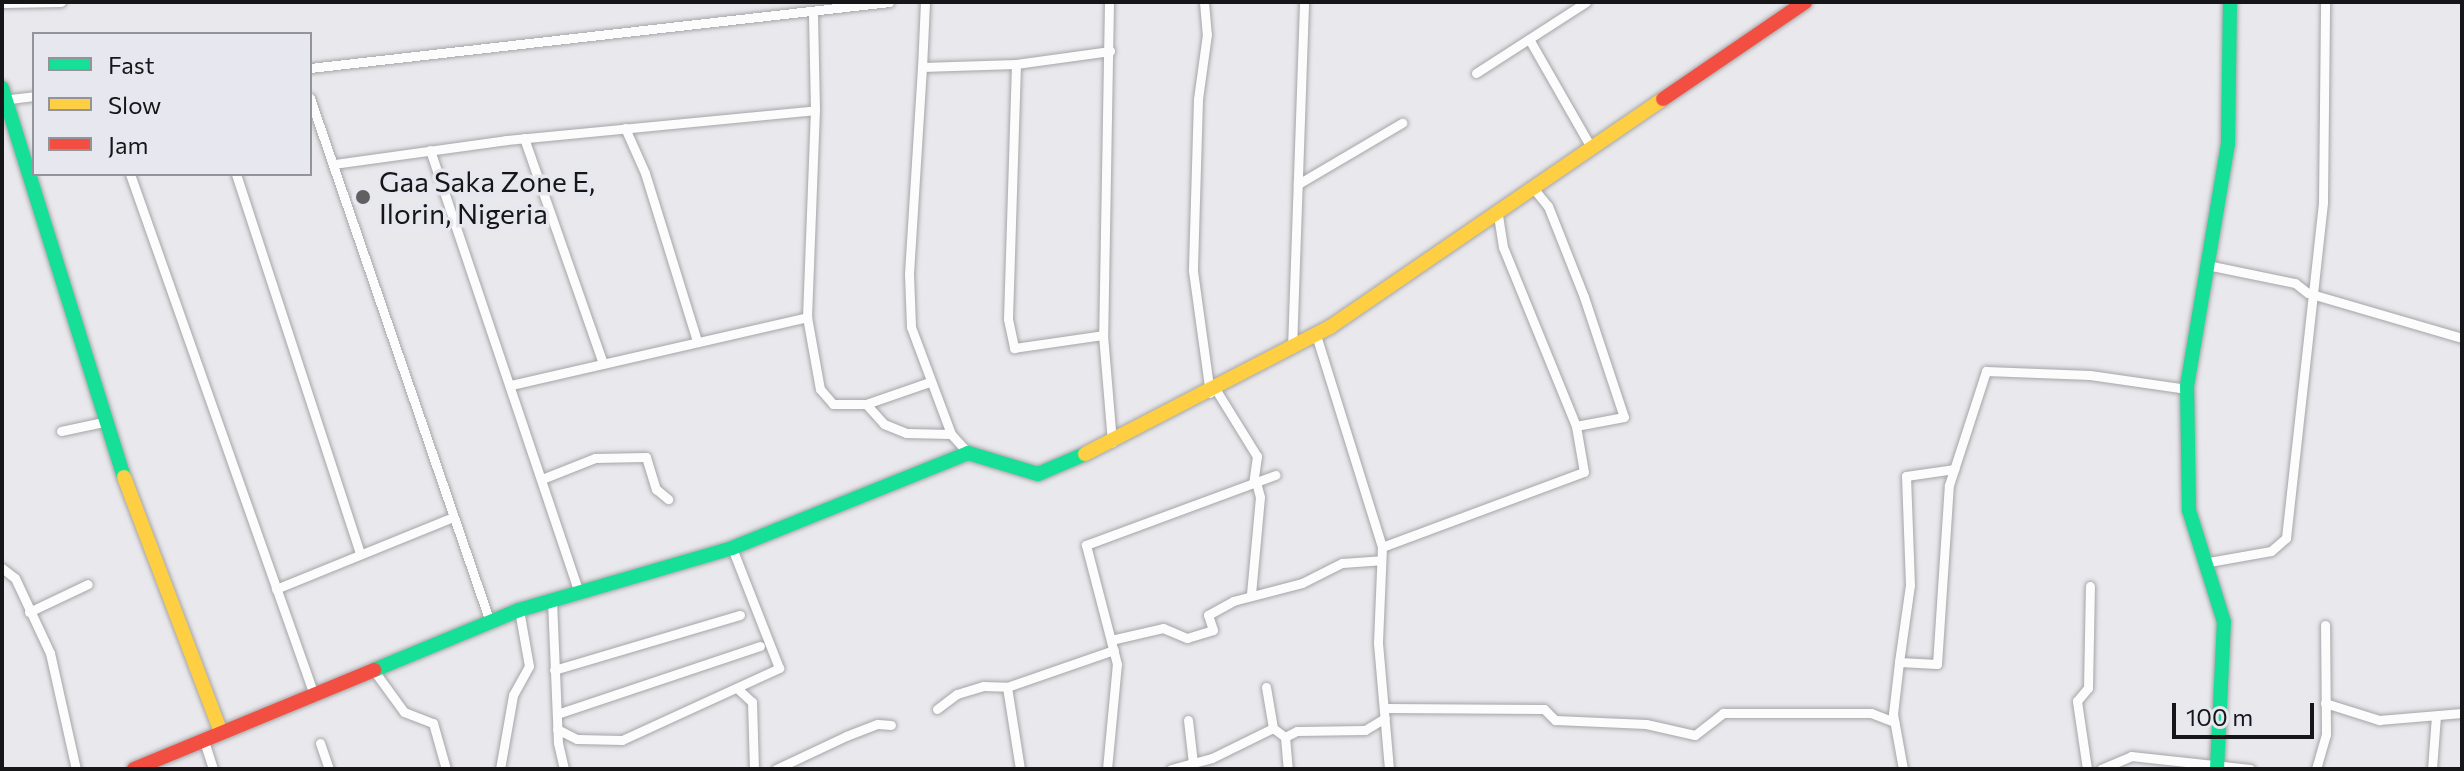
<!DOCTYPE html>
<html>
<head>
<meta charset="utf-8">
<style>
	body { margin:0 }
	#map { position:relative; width:2464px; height:771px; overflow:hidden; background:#e9e9ed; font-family:Commissioner,sans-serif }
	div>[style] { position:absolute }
	.roads { filter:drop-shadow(0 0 2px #a5a5a8) drop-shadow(0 0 2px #a5a5a8) }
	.street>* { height:9px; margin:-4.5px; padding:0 4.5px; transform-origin:4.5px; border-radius:4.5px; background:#fcfcfc }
	.fast>* { height:14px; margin:-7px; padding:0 7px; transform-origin:7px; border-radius:7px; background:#16e098 }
	.slow>* { height:14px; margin:-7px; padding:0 7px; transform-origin:7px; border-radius:7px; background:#ffcf43 }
	.jam>* { height:14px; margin:-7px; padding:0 7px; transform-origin:7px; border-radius:7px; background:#f24e42 }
	.dots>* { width:22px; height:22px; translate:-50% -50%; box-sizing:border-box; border:4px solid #e7e7ef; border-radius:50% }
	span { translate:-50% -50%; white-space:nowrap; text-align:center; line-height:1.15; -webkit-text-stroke:7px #e7e7ef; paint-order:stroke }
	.poi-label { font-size:28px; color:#161619 }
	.left { translate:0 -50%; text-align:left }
	.frame { position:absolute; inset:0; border:4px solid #161619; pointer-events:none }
	.legend { position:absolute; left:32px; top:32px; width:280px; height:144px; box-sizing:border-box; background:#e7e7ef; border:2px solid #939399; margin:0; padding:10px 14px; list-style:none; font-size:24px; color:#161619 }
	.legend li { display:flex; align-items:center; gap:16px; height:40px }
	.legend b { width:40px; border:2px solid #939399 }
	.scale { position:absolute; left:2172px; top:703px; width:142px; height:36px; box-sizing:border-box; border:4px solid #161619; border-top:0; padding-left:10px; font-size:24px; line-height:28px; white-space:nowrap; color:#161619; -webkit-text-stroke:6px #e7e7ef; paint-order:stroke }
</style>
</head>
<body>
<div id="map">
	<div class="roads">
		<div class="street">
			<div style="left:925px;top:2px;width:65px;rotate:92.6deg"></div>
			<div style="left:922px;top:67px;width:94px;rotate:-1.8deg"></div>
			<div style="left:1016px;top:64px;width:95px;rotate:-7.9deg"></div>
			<div style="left:1109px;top:2px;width:333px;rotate:91deg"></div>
			<div style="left:1103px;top:335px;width:108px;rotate:85.2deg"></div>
			<div style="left:1204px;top:2px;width:32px;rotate:85deg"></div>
			<div style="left:1207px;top:34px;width:66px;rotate:97.9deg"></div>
			<div style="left:1198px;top:99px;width:172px;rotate:91.7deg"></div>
			<div style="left:1193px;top:271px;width:123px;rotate:82.1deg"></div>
			<div style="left:2px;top:3px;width:59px;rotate:-1deg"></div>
			<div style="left:1529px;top:39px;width:127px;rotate:60.2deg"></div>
			<div style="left:1016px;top:64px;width:255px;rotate:91.8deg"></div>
			<div style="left:1008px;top:319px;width:30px;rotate:78deg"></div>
			<div style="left:1014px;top:348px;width:90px;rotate:-8.3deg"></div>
			<div style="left:922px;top:67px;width:207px;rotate:93.6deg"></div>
			<div style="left:909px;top:274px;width:53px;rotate:87.8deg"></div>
			<div style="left:911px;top:327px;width:114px;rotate:69.5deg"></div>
			<div style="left:951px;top:434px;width:25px;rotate:48deg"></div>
			<div style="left:310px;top:68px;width:583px;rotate:-6.5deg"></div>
			<div style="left:1476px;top:73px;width:131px;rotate:-32.8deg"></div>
			<div style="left:310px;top:98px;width:554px;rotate:71.04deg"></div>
			<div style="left:2px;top:100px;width:32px;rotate:-7deg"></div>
			<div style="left:625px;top:128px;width:49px;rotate:66deg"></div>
			<div style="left:645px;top:173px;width:176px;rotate:72.8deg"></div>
			<div style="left:524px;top:138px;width:239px;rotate:70.7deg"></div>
			<div style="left:430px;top:150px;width:465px;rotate:71.4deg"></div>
			<div style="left:334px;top:164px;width:174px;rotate:-7.9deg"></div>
			<div style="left:506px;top:140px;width:310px;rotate:-5.5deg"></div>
			<div style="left:815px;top:110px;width:99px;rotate:-91.2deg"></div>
			<div style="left:130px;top:174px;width:549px;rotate:70.54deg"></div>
			<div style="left:236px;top:174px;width:400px;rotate:71.9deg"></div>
			<div style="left:1298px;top:184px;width:121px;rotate:-30.4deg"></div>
			<div style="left:1534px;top:189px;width:22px;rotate:51deg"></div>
			<div style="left:1548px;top:206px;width:98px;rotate:68.4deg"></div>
			<div style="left:1584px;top:297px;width:126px;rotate:71.6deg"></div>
			<div style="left:1624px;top:417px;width:49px;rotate:169.4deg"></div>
			<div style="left:2207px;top:265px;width:90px;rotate:11.6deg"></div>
			<div style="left:2295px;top:283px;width:16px;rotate:38deg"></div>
			<div style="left:2308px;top:293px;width:160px;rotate:16.3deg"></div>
			<div style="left:807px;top:317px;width:73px;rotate:79.8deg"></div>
			<div style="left:820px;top:389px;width:20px;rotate:49deg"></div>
			<div style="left:833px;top:404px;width:33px"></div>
			<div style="left:866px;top:404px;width:27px;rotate:48deg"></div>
			<div style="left:884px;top:424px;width:24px;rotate:22deg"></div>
			<div style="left:906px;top:433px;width:45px;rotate:1.3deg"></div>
			<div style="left:1316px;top:335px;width:222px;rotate:72.7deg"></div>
			<div style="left:1382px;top:547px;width:96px;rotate:92.4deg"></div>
			<div style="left:1378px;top:643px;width:126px;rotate:85deg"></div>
			<div style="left:1292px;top:348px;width:346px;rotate:-88deg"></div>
			<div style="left:511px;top:385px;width:304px;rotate:-12.9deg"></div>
			<div style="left:807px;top:317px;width:207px;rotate:-87.8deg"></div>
			<div style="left:1216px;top:390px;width:78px;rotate:58.2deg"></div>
			<div style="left:1257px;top:456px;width:27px;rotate:98deg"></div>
			<div style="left:866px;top:404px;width:68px;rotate:-19deg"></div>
			<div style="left:61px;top:431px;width:48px;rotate:-12deg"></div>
			<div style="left:542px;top:479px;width:57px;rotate:-21.6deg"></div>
			<div style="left:595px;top:458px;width:51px;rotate:-1.1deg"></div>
			<div style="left:646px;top:457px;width:34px;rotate:73deg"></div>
			<div style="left:656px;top:489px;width:16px;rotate:40deg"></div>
			<div style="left:1382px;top:547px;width:215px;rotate:-20.4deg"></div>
			<div style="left:1584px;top:472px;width:47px;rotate:-99.9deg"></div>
			<div style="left:1576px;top:426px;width:193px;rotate:-112.2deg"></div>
			<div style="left:1503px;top:247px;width:33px;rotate:-99deg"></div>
			<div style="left:2209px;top:562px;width:63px;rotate:-10.1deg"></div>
			<div style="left:2271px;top:551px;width:20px;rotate:-41deg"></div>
			<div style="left:2286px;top:538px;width:338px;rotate:-83.7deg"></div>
			<div style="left:2323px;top:202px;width:200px;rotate:-89.4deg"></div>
			<div style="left:2px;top:568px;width:16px;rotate:38deg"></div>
			<div style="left:15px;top:578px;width:83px;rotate:65deg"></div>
			<div style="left:50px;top:653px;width:119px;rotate:77.4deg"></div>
			<div style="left:276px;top:589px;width:191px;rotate:-22.1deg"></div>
			<div style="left:1251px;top:594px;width:97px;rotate:-84.7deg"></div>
			<div style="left:1260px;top:497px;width:16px;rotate:-105deg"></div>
			<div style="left:552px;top:600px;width:143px;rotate:87.6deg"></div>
			<div style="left:558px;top:743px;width:27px;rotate:77deg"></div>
			<div style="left:29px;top:612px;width:65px;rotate:-25.4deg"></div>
			<div style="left:1111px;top:640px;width:53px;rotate:-13deg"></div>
			<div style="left:1163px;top:628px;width:26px;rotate:23deg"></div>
			<div style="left:1187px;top:638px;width:27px;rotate:-17deg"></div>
			<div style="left:1213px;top:630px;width:16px;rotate:-108deg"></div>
			<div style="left:1208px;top:615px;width:29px;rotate:-29deg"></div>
			<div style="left:1233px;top:601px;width:71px;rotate:-14.6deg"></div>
			<div style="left:1302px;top:583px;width:45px;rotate:-26.6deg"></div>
			<div style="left:1342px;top:563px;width:39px;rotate:-4deg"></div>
			<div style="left:1899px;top:662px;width:78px;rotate:-81.9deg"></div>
			<div style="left:1910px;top:585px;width:109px;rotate:-92.1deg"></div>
			<div style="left:1906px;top:476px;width:49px;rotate:-8.3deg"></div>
			<div style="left:372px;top:668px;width:54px;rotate:54deg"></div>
			<div style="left:404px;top:712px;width:31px;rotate:21deg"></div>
			<div style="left:433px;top:723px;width:48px;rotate:74.2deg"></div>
			<div style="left:554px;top:670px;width:194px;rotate:-16.5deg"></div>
			<div style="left:1266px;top:687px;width:42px;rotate:80.3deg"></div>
			<div style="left:738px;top:689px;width:19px;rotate:43deg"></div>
			<div style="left:752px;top:702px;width:67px;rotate:88.3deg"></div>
			<div style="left:2325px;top:703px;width:57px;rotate:17.5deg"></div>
			<div style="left:2379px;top:720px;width:83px;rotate:-4.8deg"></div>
			<div style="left:1384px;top:708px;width:160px;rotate:0.4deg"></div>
			<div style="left:1544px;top:709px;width:16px;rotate:45deg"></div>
			<div style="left:1555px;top:720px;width:91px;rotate:2.5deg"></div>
			<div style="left:1646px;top:724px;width:50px;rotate:12.7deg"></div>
			<div style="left:1695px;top:735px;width:36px;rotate:-38deg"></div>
			<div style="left:1723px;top:713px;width:148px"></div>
			<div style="left:1871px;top:713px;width:25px;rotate:21deg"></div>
			<div style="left:937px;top:709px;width:25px;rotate:-37deg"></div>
			<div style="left:957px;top:694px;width:27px;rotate:-17deg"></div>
			<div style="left:983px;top:686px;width:24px;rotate:2deg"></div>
			<div style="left:557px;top:714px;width:214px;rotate:-18.5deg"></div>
			<div style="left:1188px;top:720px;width:43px;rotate:83.4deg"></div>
			<div style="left:557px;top:729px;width:22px;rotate:27deg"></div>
			<div style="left:577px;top:739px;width:45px;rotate:1.3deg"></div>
			<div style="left:622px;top:740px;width:173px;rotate:-24.6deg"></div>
			<div style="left:779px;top:668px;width:129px;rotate:-111.4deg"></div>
			<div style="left:1285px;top:737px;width:13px;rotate:-27deg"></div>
			<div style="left:1297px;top:731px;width:68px;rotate:-0.8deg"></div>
			<div style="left:1365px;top:730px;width:23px;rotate:-31deg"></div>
			<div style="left:203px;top:738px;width:33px;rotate:72deg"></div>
			<div style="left:320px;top:743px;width:28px;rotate:71deg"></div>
			<div style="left:500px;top:769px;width:75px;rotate:-80deg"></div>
			<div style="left:513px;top:695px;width:33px;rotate:-61deg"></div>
			<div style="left:529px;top:666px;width:57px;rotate:-100.1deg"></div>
			<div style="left:776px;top:769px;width:77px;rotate:-25.2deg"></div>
			<div style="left:846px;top:736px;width:34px;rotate:-21deg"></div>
			<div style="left:878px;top:724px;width:13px;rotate:4deg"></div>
			<div style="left:1020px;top:769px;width:83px;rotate:-99deg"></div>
			<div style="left:1007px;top:687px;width:113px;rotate:-19.1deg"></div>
			<div style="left:1107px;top:769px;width:105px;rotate:-84.6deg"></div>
			<div style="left:1117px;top:664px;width:123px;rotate:-104.6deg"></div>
			<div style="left:1086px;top:545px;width:202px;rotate:-20.3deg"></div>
			<div style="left:1171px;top:769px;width:42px;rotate:-15deg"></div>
			<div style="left:1212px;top:758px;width:68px;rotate:-26.2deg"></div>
			<div style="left:1273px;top:728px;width:15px;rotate:37deg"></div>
			<div style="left:1285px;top:737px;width:32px;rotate:85deg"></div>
			<div style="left:1903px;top:769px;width:56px;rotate:-100.3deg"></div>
			<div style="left:1893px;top:714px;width:52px;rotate:-83.4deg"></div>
			<div style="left:1899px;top:662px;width:38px;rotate:3deg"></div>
			<div style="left:1937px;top:664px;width:179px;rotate:-86.2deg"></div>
			<div style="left:1949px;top:485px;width:120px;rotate:-72deg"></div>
			<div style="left:1986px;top:371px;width:104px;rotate:2.2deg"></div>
			<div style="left:2090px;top:375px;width:98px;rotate:8.2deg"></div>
			<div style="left:2087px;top:769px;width:69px;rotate:-98.4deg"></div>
			<div style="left:2077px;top:701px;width:17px;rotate:-50deg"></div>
			<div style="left:2088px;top:688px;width:102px;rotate:-88.9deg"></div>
			<div style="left:2101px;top:769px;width:33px;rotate:-23deg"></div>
			<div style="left:2131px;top:756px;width:120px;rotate:6.2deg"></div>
			<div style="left:2316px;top:769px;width:36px;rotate:-74deg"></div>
			<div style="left:2326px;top:734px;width:109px;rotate:-90.5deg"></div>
			<div style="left:2432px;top:769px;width:53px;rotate:-85.7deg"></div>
		</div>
		<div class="fast">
			<div style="left:2px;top:88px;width:408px;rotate:72.6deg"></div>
			<div style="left:374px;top:670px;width:157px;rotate:-22.5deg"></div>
			<div style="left:519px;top:610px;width:222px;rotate:-16.2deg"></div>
			<div style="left:732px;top:548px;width:254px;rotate:-21.9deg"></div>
			<div style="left:968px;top:453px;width:73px;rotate:16.7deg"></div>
			<div style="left:1038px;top:474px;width:51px;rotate:-23.1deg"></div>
			<div style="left:2217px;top:769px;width:147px;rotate:-87.3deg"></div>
			<div style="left:2224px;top:622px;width:117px;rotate:-107.4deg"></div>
			<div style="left:2189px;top:510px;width:124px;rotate:-90.9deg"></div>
			<div style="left:2187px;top:386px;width:245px;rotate:-80.4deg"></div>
			<div style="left:2228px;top:144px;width:142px;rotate:-89.2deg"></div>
		</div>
		<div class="slow">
			<div style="left:1085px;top:454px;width:276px;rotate:-27.4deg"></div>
			<div style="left:1330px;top:327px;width:404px;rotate:-34.4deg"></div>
			<div style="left:124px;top:477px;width:271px;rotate:69.2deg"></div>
		</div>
		<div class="jam">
			<div style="left:1663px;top:99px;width:172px;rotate:-34.3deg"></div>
			<div style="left:134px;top:769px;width:260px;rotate:-22.4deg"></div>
		</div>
	</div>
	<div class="dots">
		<div style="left:363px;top:197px;background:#606063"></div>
	</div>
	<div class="poi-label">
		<span class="left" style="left:379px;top:197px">Gaa Saka Zone E,<br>Ilorin, Nigeria</span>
	</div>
	<div class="frame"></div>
	<ul class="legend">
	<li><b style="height:10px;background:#16e098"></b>Fast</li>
	<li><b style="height:10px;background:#ffcf43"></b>Slow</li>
	<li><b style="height:10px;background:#f24e42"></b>Jam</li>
	</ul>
	<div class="scale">100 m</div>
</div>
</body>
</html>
